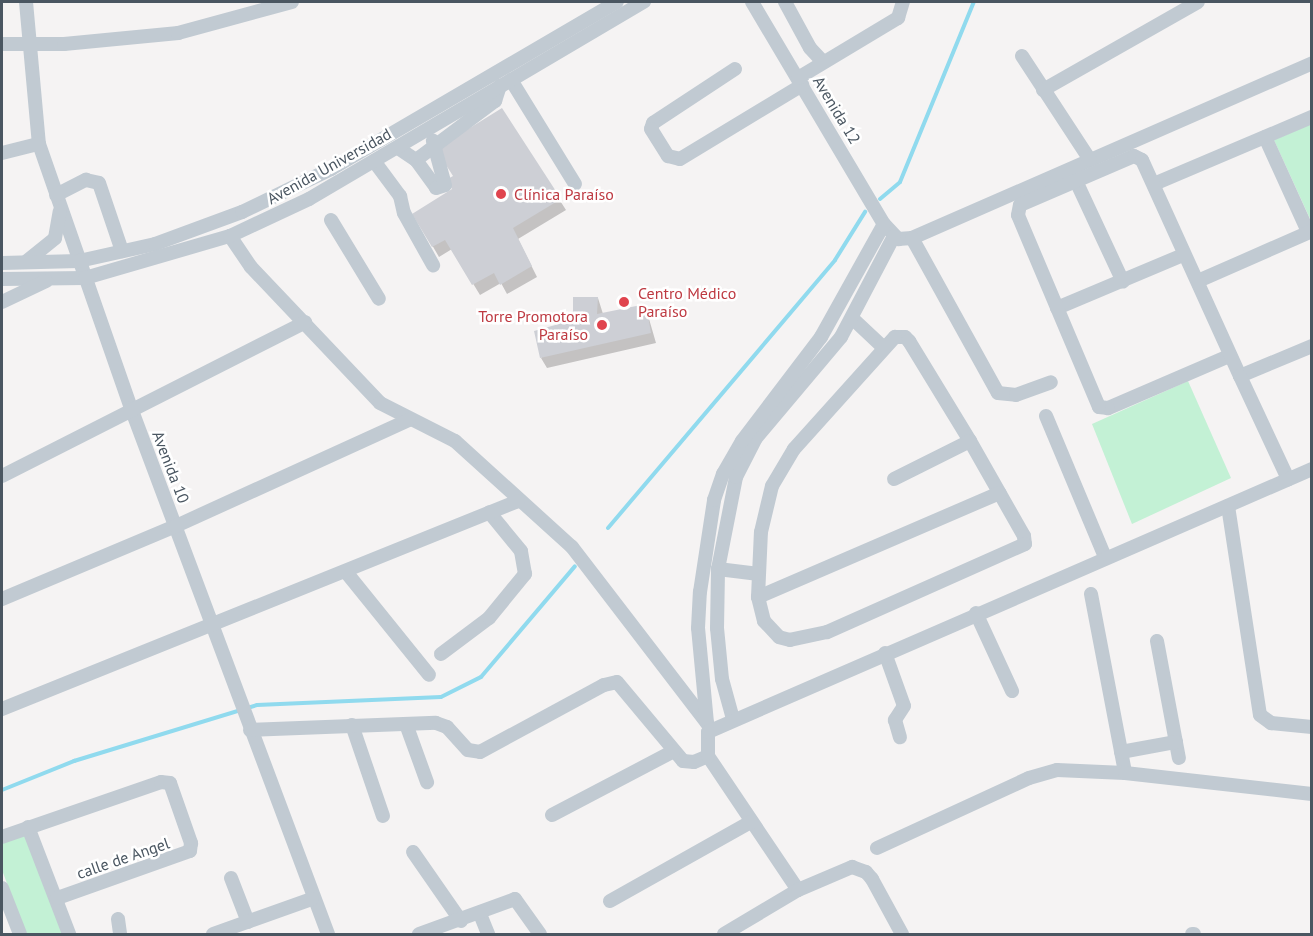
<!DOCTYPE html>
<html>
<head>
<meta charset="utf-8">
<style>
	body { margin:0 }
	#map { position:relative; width:1313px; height:936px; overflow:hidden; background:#f5f3f3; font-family:"PT Sans",sans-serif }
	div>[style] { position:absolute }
	.green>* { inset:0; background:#c3f1d5 }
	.shadow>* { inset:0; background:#0003 }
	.stream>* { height:4px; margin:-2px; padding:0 2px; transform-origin:2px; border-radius:2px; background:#90daee }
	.building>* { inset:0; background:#cdcfd5 }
	.minor>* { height:14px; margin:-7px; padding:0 7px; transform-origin:7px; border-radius:7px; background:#c1cad2 }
	.dots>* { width:16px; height:16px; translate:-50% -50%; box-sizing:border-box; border:3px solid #fff; border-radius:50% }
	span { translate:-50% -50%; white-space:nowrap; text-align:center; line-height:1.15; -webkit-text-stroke:5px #fff; paint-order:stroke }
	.street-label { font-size:16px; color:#4a5661 }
	.health-label { font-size:16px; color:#be3a42 }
	.left { translate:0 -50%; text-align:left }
	.right { translate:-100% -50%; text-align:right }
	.frame { position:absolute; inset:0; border:3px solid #4a5661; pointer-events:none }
</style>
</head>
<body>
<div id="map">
	<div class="green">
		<div style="clip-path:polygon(1311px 124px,1311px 221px,1274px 140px)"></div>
		<div style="clip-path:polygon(1188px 381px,1231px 478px,1132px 524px,1092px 424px)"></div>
		<div style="clip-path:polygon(24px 832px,64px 934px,26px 934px,2px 870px,2px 840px)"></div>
	</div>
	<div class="shadow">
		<div style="clip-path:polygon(502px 110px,566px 210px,518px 239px,537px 277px,507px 294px,501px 283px,480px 295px,452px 249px,439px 257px,414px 214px,454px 190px)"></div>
		<div style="clip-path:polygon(598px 298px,603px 314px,645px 305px,656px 343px,547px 368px,541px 358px)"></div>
	</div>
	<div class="stream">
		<div style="left:880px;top:199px;width:26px;rotate:-40deg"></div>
		<div style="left:900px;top:182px;width:195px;rotate:-67.7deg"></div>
		<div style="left:608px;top:528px;width:351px;rotate:-49.7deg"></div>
		<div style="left:835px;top:260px;width:57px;rotate:-58deg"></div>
		<div style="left:2px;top:790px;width:78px;rotate:-21.9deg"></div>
		<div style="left:74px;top:761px;width:191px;rotate:-17deg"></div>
		<div style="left:257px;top:705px;width:184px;rotate:-2.5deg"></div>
		<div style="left:441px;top:697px;width:45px;rotate:-26.6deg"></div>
		<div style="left:481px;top:677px;width:145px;rotate:-49.7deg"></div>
	</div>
	<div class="building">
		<div style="clip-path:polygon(502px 108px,561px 199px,513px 228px,532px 266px,500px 285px,494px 273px,472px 285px,445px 240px,432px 247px,412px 214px,452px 189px,446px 180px,453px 176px,436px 149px)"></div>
		<div style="clip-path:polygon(573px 297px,598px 297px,597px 314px,646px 304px,651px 333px,540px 358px,534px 331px,573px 320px)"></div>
	</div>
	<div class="minor">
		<div style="left:26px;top:2px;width:143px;rotate:84.8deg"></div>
		<div style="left:39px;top:144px;width:280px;rotate:70.8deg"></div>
		<div style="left:131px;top:408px;width:562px;rotate:69.47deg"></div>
		<div style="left:752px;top:2px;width:258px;rotate:59.3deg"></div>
		<div style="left:884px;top:224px;width:21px;rotate:47deg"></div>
		<div style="left:898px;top:239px;width:14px;rotate:-4deg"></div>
		<div style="left:912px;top:238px;width:437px;rotate:-23.6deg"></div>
		<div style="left:785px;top:2px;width:52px;rotate:61.5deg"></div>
		<div style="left:810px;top:48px;width:19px;rotate:47deg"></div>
		<div style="left:2px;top:44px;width:62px"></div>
		<div style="left:64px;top:44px;width:115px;rotate:-5.5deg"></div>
		<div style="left:178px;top:33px;width:118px;rotate:-15.2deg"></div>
		<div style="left:1022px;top:56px;width:124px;rotate:56.8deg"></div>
		<div style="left:735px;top:69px;width:98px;rotate:146.6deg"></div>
		<div style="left:653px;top:123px;width:6px;rotate:108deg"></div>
		<div style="left:651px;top:129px;width:32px;rotate:58deg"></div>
		<div style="left:668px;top:156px;width:12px;rotate:14deg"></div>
		<div style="left:680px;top:159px;width:143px;rotate:-31.2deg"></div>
		<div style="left:798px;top:78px;width:117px;rotate:-31deg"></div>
		<div style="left:898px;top:18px;width:17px;rotate:-73deg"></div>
		<div style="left:511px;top:80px;width:122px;rotate:58.4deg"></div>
		<div style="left:1043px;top:90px;width:178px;rotate:-29.6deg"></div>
		<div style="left:1265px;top:137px;width:104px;rotate:65.6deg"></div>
		<div style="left:398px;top:148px;width:22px;rotate:34deg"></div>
		<div style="left:416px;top:160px;width:99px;rotate:-36.8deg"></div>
		<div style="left:495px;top:101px;width:16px;rotate:-72deg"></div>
		<div style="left:2px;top:153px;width:38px;rotate:-14deg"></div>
		<div style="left:416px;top:160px;width:34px;rotate:54deg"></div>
		<div style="left:436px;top:188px;width:9px;rotate:-18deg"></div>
		<div style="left:445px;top:185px;width:46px;rotate:-105.3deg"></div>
		<div style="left:374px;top:161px;width:44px;rotate:53.4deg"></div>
		<div style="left:400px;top:196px;width:17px;rotate:77deg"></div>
		<div style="left:404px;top:213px;width:60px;rotate:60.9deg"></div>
		<div style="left:1076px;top:181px;width:111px;rotate:65deg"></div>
		<div style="left:1154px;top:184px;width:172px;rotate:-23deg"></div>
		<div style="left:56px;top:195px;width:34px;rotate:-27deg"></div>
		<div style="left:86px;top:180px;width:13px;rotate:13deg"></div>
		<div style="left:99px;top:183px;width:72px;rotate:71.3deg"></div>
		<div style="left:331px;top:220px;width:92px;rotate:58.7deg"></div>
		<div style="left:230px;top:236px;width:37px;rotate:56deg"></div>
		<div style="left:251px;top:267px;width:187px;rotate:46.5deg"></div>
		<div style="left:380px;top:403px;width:84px;rotate:26.9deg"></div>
		<div style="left:455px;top:441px;width:158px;rotate:42.2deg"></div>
		<div style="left:572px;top:547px;width:222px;rotate:52.5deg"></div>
		<div style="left:912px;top:238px;width:177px;rotate:61deg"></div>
		<div style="left:998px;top:393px;width:18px;rotate:6deg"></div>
		<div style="left:1016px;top:395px;width:37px;rotate:-20deg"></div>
		<div style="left:27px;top:261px;width:36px;rotate:-39deg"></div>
		<div style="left:55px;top:238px;width:27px;rotate:-80deg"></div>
		<div style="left:2px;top:263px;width:77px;rotate:-1.5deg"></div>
		<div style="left:79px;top:261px;width:78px;rotate:-12.6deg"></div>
		<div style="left:155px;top:244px;width:93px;rotate:-20.2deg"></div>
		<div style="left:242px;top:212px;width:99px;rotate:-25.8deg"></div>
		<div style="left:331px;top:169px;width:331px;rotate:-30.3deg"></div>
		<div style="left:2px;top:279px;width:83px;rotate:-0.7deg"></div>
		<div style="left:85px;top:278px;width:151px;rotate:-16.2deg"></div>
		<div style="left:230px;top:236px;width:87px;rotate:-25.1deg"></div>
		<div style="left:309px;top:199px;width:389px;rotate:-30.5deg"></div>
		<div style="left:1198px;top:281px;width:124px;rotate:-23.7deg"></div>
		<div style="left:2px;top:302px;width:49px;rotate:-25.5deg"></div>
		<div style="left:1057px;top:308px;width:137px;rotate:-22.8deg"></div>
		<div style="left:852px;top:318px;width:44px;rotate:43.2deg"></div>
		<div style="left:895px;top:337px;width:10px"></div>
		<div style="left:905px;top:337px;width:6px;rotate:45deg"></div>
		<div style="left:909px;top:341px;width:117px;rotate:58.6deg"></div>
		<div style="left:970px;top:441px;width:109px;rotate:60.4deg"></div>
		<div style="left:1024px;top:536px;width:8px;rotate:83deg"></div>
		<div style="left:1025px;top:544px;width:217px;rotate:156deg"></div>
		<div style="left:827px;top:632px;width:38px;rotate:168deg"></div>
		<div style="left:790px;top:640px;width:11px;rotate:-165deg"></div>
		<div style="left:779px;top:637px;width:22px;rotate:-133deg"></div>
		<div style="left:764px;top:621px;width:25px;rotate:-104deg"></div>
		<div style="left:758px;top:597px;width:65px;rotate:-87.4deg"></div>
		<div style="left:761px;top:532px;width:47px;rotate:-76.6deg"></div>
		<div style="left:772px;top:486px;width:43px;rotate:-59.3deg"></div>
		<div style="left:794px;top:449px;width:151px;rotate:-48deg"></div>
		<div style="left:1229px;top:356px;width:132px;rotate:156.7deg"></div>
		<div style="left:1108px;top:408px;width:9px;rotate:-174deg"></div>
		<div style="left:1099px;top:407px;width:208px;rotate:-112.9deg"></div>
		<div style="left:1018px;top:215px;width:10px;rotate:-79deg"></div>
		<div style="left:1020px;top:205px;width:124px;rotate:-23.3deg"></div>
		<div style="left:1134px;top:156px;width:9px;rotate:27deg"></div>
		<div style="left:1142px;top:160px;width:237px;rotate:65.6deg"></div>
		<div style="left:1240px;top:376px;width:78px;rotate:-22.6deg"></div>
		<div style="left:1240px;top:376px;width:114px;rotate:65deg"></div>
		<div style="left:1046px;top:416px;width:153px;rotate:67.3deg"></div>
		<div style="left:2px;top:476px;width:340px;rotate:-26.9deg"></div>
		<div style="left:894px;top:479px;width:85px;rotate:-26.6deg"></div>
		<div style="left:1228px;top:506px;width:211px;rotate:81.3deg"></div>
		<div style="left:1260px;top:715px;width:14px;rotate:36deg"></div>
		<div style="left:1271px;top:723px;width:41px;rotate:5.6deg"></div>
		<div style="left:718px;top:569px;width:39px;rotate:7deg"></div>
		<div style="left:346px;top:572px;width:132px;rotate:51.1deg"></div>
		<div style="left:1091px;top:594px;width:182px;rotate:79.2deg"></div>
		<div style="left:758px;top:597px;width:263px;rotate:-23.3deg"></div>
		<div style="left:2px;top:599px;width:189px;rotate:-22.8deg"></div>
		<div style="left:176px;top:526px;width:256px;rotate:-24.5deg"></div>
		<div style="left:976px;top:613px;width:86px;rotate:65.2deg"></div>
		<div style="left:1157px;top:641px;width:119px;rotate:79.4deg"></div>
		<div style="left:885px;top:653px;width:56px;rotate:70.3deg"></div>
		<div style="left:904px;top:706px;width:17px;rotate:123deg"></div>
		<div style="left:895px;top:720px;width:18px;rotate:74deg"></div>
		<div style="left:441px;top:654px;width:60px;rotate:-36.9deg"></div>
		<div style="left:489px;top:618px;width:57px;rotate:-50.7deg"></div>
		<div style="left:525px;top:574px;width:23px;rotate:-100deg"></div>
		<div style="left:521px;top:551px;width:50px;rotate:-129.4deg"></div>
		<div style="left:2px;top:709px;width:556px;rotate:-21.95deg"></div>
		<div style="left:733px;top:719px;width:41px;rotate:-105.4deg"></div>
		<div style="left:722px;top:679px;width:51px;rotate:-95.6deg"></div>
		<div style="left:717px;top:628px;width:59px;rotate:-89deg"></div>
		<div style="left:718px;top:569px;width:94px;rotate:-78.9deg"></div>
		<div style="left:736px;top:477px;width:44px;rotate:-62.9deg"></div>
		<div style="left:756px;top:438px;width:132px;rotate:-49.9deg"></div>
		<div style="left:841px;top:337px;width:114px;rotate:-62.3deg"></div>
		<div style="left:707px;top:723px;width:95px;rotate:-95.4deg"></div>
		<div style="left:698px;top:628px;width:36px;rotate:-87deg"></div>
		<div style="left:700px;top:592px;width:93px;rotate:-81.3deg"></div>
		<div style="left:714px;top:500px;width:28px;rotate:-71deg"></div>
		<div style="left:723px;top:474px;width:38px;rotate:-60deg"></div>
		<div style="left:742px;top:441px;width:131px;rotate:-52.8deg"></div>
		<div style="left:821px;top:337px;width:129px;rotate:-60.9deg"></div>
		<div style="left:406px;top:724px;width:62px;rotate:70.1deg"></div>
		<div style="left:352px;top:725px;width:96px;rotate:71.2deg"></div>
		<div style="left:250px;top:730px;width:186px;rotate:-2.2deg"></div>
		<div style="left:436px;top:723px;width:12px;rotate:20deg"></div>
		<div style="left:447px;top:727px;width:31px;rotate:48deg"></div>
		<div style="left:468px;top:750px;width:12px;rotate:9deg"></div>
		<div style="left:480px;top:752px;width:141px;rotate:-28.4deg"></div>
		<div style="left:604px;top:685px;width:13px;rotate:-13deg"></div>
		<div style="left:617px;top:682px;width:103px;rotate:50.1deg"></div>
		<div style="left:683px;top:761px;width:11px;rotate:5deg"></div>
		<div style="left:694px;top:762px;width:15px;rotate:-23deg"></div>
		<div style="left:1121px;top:752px;width:56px;rotate:-10.3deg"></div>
		<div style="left:552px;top:815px;width:136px;rotate:-27.7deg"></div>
		<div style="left:28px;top:827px;width:115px;rotate:69deg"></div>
		<div style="left:2px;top:837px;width:168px;rotate:-19.1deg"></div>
		<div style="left:161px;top:782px;width:9px;rotate:6deg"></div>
		<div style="left:170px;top:783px;width:64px;rotate:70.7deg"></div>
		<div style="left:191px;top:843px;width:8px;rotate:97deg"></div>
		<div style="left:190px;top:851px;width:141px;rotate:160.5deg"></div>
		<div style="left:877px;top:848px;width:167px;rotate:-24.7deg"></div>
		<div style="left:1029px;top:778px;width:29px;rotate:-16deg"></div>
		<div style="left:1057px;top:770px;width:68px;rotate:2.5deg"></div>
		<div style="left:1125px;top:773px;width:188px;rotate:6.4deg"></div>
		<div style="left:413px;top:852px;width:84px;rotate:55.2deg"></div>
		<div style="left:231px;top:878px;width:47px;rotate:68.9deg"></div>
		<div style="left:2px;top:888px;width:49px;rotate:68.6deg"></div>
		<div style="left:798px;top:890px;width:161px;rotate:-123.9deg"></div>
		<div style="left:708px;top:756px;width:24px;rotate:-90deg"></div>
		<div style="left:708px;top:732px;width:659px;rotate:-23.53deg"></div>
		<div style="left:610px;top:901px;width:162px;rotate:-29.3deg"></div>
		<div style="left:480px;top:914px;width:22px;rotate:68deg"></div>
		<div style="left:118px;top:919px;width:15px;rotate:82deg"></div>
		<div style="left:213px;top:934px;width:105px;rotate:-19.5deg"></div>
		<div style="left:419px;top:934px;width:102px;rotate:-20deg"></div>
		<div style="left:515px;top:899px;width:43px;rotate:54.5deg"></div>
		<div style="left:724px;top:934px;width:86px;rotate:-30.7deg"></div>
		<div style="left:798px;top:890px;width:59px;rotate:-23.1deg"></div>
		<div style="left:852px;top:867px;width:15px;rotate:20deg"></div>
		<div style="left:866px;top:872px;width:9px;rotate:49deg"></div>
		<div style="left:872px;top:879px;width:63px;rotate:61.4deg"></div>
		<div style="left:1192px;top:934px;width:2px"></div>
	</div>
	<div class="dots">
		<div style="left:501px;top:194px;background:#e0444e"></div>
		<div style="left:624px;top:302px;background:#e0444e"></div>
		<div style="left:602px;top:325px;background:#e0444e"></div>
	</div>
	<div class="street-label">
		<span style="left:837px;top:110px;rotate:59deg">Avenida 12</span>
		<span style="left:329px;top:166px;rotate:-29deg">Avenida Universidad</span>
		<span style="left:171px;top:467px;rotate:69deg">Avenida 10</span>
		<span style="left:123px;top:858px;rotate:-19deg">calle de Angel</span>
	</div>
	<div class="health-label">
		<span class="left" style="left:514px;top:194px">Clínica Paraíso</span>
		<span class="left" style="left:638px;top:302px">Centro Médico<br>Paraíso</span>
		<span class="right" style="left:588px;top:325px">Torre Promotora<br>Paraíso</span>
	</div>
	<div class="frame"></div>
</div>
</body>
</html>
